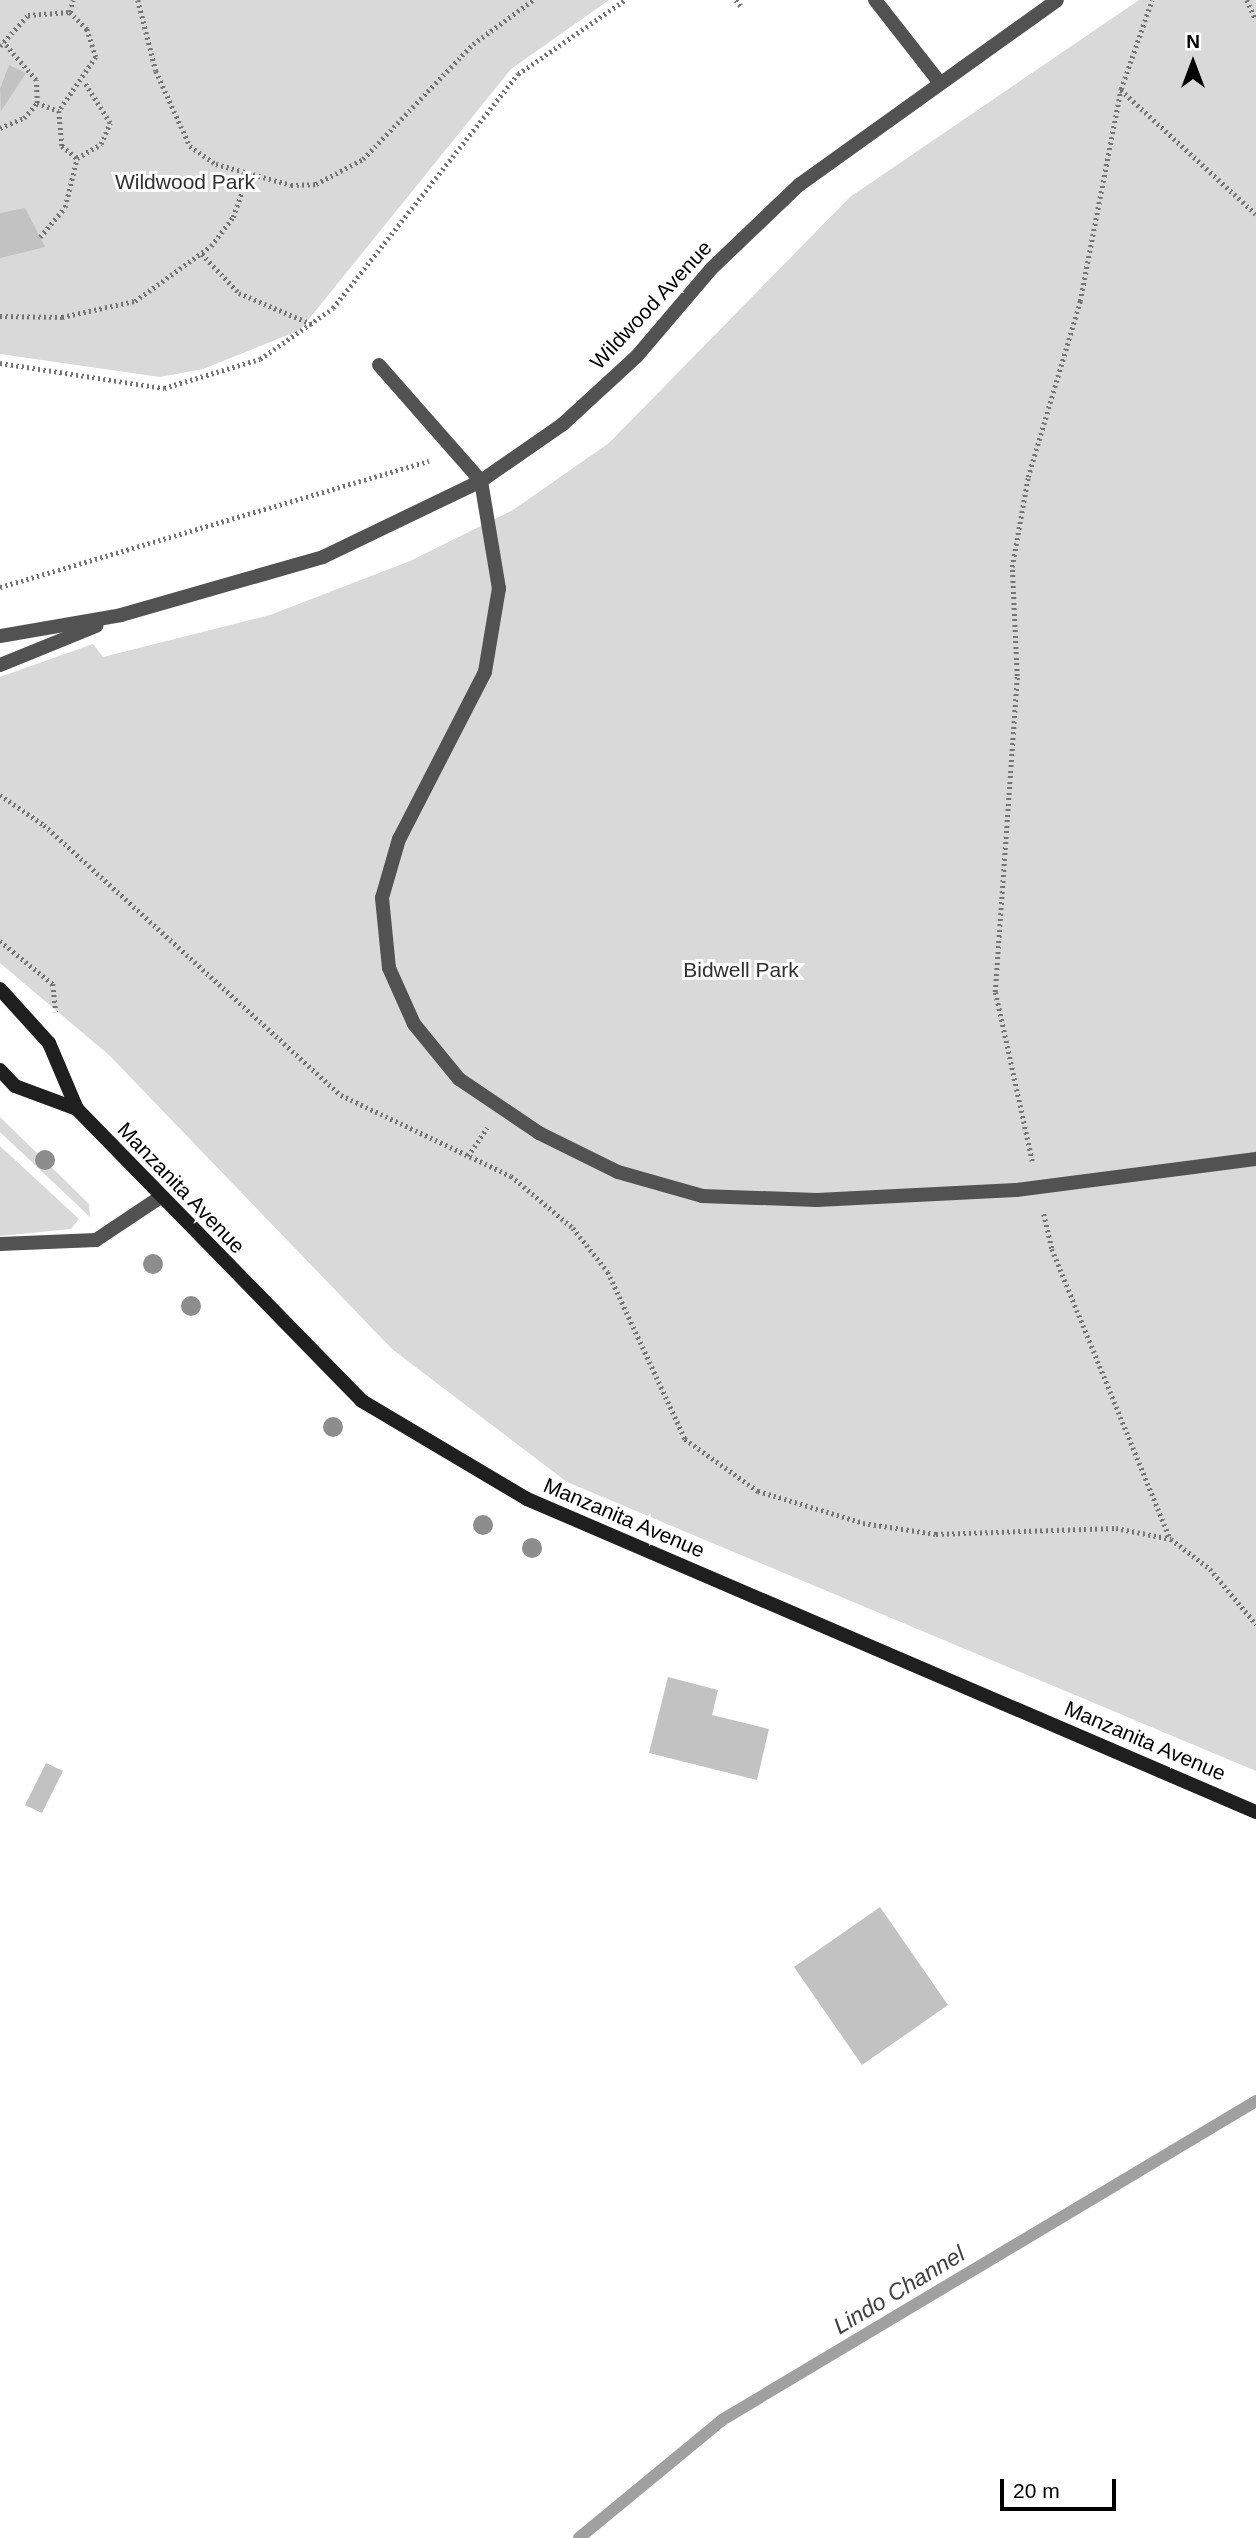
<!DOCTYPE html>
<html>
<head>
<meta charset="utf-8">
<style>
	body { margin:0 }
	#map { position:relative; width:1256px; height:2538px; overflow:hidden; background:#fff; font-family:Arial,sans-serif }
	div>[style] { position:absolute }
	.green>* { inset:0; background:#d9d9d9 }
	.stream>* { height:12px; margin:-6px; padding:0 6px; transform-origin:6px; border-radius:6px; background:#a0a0a0 }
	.building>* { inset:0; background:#c2c2c2 }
	.path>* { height:4.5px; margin-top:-2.25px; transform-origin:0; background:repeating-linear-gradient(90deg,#747474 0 2px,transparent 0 5.5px) }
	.lane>* { height:14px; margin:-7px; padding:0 7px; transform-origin:7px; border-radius:7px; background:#525252 }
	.street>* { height:14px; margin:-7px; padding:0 7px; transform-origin:7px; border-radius:7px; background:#525252 }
	.secondary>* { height:14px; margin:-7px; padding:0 7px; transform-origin:7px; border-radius:7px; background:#1f1f1f }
	.trees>* { width:20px; height:20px; margin:-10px; border-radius:50%; background:#8d8d8d }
	span { translate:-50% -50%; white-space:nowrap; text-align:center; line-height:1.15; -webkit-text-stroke:6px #fff; paint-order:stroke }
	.park-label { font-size:21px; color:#303030 }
	.street-label { font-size:21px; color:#000 }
	.water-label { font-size:23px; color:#414141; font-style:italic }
	.north { position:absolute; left:1158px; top:28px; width:70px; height:70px; -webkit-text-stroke:5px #fff; paint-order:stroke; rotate:0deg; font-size:19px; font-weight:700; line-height:28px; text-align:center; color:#000 }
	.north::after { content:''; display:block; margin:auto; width:24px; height:32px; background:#000; clip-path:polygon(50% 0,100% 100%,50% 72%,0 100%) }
	.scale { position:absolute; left:1000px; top:2479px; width:116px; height:32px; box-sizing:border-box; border:4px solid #000; border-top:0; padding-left:9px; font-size:21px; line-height:24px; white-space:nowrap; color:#000; -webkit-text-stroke:5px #fff; paint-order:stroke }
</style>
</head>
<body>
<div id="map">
	<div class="green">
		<div style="clip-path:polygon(0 0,609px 0,511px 69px,300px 330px,203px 369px,160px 377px,0 354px)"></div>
		<div style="clip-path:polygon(1139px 0,1256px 0,1256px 1771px,567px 1482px,392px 1349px,109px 1055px,0 963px,0 677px,93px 644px,103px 657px,270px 615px,410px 561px,513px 510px,609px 443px,850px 197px)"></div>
		<div style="clip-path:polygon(0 1117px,89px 1204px,90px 1217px,0 1132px)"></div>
		<div style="clip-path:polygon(0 1146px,79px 1219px,71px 1229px,0 1236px)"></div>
	</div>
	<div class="stream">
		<div style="left:579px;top:2538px;width:185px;rotate:-39.5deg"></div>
		<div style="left:722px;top:2420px;width:622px;rotate:-30.85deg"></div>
	</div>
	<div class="building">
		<div style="clip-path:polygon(9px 65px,26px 73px,1px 111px,0 89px)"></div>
		<div style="clip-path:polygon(25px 208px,45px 247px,0 258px,0 213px)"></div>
		<div style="clip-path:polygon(668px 1677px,718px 1690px,712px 1715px,769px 1729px,757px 1780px,649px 1753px)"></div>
		<div style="clip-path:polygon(46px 1763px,63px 1771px,42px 1813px,25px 1805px)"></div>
		<div style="clip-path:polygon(880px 1907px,948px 2005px,862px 2065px,794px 1967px)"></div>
	</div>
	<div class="path">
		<div style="left:138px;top:0;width:73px;rotate:75.8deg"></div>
		<div style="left:156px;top:71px;width:82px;rotate:65.6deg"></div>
		<div style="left:190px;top:146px;width:32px;rotate:35deg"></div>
		<div style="left:216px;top:164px;width:78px;rotate:15.6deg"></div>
		<div style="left:291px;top:185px;width:25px;rotate:-2deg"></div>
		<div style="left:316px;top:184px;width:53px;rotate:-28deg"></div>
		<div style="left:363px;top:159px;width:159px;rotate:-46.3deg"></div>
		<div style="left:473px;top:44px;width:74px;rotate:-36.3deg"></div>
		<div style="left:736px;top:0;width:8px;rotate:50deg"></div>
		<div style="left:1247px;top:0;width:22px;rotate:66deg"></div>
		<div style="left:70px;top:12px;width:24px;rotate:45deg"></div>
		<div style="left:87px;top:29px;width:29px;rotate:72deg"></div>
		<div style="left:96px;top:57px;width:65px;rotate:124.4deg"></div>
		<div style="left:59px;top:111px;width:35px;rotate:85deg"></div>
		<div style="left:62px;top:146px;width:19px;rotate:39deg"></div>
		<div style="left:77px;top:158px;width:28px;rotate:-30deg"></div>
		<div style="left:101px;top:144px;width:23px;rotate:-67deg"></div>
		<div style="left:110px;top:123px;width:49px;rotate:-122.4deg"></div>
		<div style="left:0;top:46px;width:42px;rotate:-47.9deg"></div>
		<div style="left:28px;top:15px;width:42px;rotate:-4.1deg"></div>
		<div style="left:70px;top:12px;width:12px;rotate:-76deg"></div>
		<div style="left:1121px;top:90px;width:183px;rotate:42.6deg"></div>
		<div style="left:37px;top:103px;width:23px;rotate:20deg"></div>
		<div style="left:0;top:128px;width:26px;rotate:-23deg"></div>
		<div style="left:24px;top:118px;width:20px;rotate:-49deg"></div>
		<div style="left:37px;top:103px;width:23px;rotate:-92deg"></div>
		<div style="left:36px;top:80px;width:50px;rotate:-131deg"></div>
		<div style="left:40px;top:237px;width:39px;rotate:-50deg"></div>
		<div style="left:65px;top:207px;width:50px;rotate:-76.2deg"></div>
		<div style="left:202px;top:254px;width:54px;rotate:46.5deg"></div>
		<div style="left:239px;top:293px;width:82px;rotate:23.1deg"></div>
		<div style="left:0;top:316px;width:62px;rotate:0.9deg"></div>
		<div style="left:62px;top:317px;width:75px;rotate:-12.4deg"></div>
		<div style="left:135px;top:301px;width:94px;rotate:-35.9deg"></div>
		<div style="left:211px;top:246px;width:36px;rotate:-53deg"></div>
		<div style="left:233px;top:217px;width:45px;rotate:-70.3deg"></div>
		<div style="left:0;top:363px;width:166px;rotate:8.7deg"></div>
		<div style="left:164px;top:388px;width:100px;rotate:-16.8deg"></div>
		<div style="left:260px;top:359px;width:89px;rotate:-34.9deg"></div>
		<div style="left:333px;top:308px;width:298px;rotate:-51.7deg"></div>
		<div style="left:518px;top:74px;width:130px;rotate:-34.7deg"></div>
		<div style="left:0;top:587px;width:447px;rotate:-16.4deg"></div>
		<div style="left:0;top:795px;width:53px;rotate:34.3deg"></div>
		<div style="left:44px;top:825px;width:401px;rotate:42.3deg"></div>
		<div style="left:341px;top:1095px;width:188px;rotate:25.5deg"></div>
		<div style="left:511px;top:1176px;width:81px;rotate:40deg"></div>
		<div style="left:573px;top:1228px;width:56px;rotate:51.5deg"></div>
		<div style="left:608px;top:1272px;width:184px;rotate:65.2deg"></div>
		<div style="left:685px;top:1439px;width:90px;rotate:35.5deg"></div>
		<div style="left:758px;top:1491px;width:110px;rotate:16.9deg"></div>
		<div style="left:863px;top:1523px;width:74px;rotate:8.6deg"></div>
		<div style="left:936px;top:1534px;width:180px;rotate:-1.9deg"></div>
		<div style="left:1116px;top:1528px;width:56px;rotate:11.3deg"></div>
		<div style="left:1171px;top:1539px;width:49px;rotate:37.6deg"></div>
		<div style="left:1210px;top:1569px;width:72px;rotate:50.1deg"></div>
		<div style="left:0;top:941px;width:68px;rotate:39.1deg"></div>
		<div style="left:53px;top:984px;width:28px;rotate:84deg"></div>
		<div style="left:468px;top:1156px;width:34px;rotate:-56deg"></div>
		<div style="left:1032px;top:1161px;width:173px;rotate:-102.3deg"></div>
		<div style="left:995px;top:992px;width:317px;rotate:-86deg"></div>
		<div style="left:1017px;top:676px;width:109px;rotate:-92.6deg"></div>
		<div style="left:1012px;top:567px;width:91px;rotate:-79.9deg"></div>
		<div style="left:1028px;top:477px;width:184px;rotate:-73.5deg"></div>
		<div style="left:1080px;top:301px;width:216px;rotate:-79.1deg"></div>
		<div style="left:1121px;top:89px;width:94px;rotate:-70.8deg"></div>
		<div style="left:1044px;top:1214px;width:36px;rotate:77deg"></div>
		<div style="left:1052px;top:1249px;width:312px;rotate:67.8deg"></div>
	</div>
	<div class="lane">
		<div style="left:875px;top:0;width:105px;rotate:51.9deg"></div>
		<div style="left:379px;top:365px;width:154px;rotate:48.7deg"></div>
		<div style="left:481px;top:481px;width:109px;rotate:80.5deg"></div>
		<div style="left:499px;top:588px;width:85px;rotate:99.5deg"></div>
		<div style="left:485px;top:672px;width:188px;rotate:117.2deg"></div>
		<div style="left:399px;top:839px;width:61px;rotate:106.1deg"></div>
		<div style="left:382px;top:898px;width:70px;rotate:84.3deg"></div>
		<div style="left:389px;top:968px;width:61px;rotate:65.9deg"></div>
		<div style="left:414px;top:1024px;width:71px;rotate:50.7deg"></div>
		<div style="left:459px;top:1079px;width:97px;rotate:34deg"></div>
		<div style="left:539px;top:1133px;width:88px;rotate:26.3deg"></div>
		<div style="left:618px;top:1172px;width:87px;rotate:15.9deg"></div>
		<div style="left:702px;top:1196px;width:115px;rotate:2deg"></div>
		<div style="left:817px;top:1200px;width:199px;rotate:-2.9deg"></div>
		<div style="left:1016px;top:1190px;width:242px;rotate:-7.4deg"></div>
		<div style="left:0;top:1244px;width:96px;rotate:-2.4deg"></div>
		<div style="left:96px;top:1240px;width:76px;rotate:-33.7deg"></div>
	</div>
	<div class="street">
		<div style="left:0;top:636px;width:123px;rotate:-9.8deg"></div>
		<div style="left:121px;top:615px;width:210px;rotate:-16deg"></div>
		<div style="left:323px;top:557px;width:175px;rotate:-25.7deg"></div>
		<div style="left:481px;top:481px;width:100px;rotate:-34.8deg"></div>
		<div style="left:563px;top:424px;width:100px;rotate:-42.6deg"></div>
		<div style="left:637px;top:356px;width:114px;rotate:-49.6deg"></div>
		<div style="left:711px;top:269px;width:122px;rotate:-43.7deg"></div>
		<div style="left:799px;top:185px;width:317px;rotate:-35.6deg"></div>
		<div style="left:0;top:665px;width:104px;rotate:-22.1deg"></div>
	</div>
	<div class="secondary">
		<div style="left:0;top:989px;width:73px;rotate:47.8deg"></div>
		<div style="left:49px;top:1043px;width:72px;rotate:67deg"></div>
		<div style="left:77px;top:1109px;width:408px;rotate:45.7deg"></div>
		<div style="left:362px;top:1401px;width:192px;rotate:30.7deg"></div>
		<div style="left:527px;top:1499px;width:793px;rotate:23.24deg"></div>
		<div style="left:0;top:1070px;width:22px;rotate:47deg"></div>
		<div style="left:15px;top:1086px;width:66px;rotate:20.4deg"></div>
	</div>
	<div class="trees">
		<div style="left:45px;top:1160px"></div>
		<div style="left:153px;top:1264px"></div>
		<div style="left:191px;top:1306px"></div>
		<div style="left:333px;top:1427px"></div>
		<div style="left:483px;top:1525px"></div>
		<div style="left:532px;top:1548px"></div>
	</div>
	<div class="park-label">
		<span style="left:185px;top:182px">Wildwood Park</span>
		<span style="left:741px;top:970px">Bidwell Park</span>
	</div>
	<div class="street-label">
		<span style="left:651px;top:305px;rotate:-47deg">Wildwood Avenue</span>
		<span style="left:181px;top:1188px;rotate:46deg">Manzanita Avenue</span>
		<span style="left:624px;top:1518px;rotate:23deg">Manzanita Avenue</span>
		<span style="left:1145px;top:1741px;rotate:23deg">Manzanita Avenue</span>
	</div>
	<div class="water-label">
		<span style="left:899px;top:2290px;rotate:-31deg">Lindo Channel</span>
	</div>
	<div class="north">N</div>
	<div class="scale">20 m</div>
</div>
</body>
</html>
